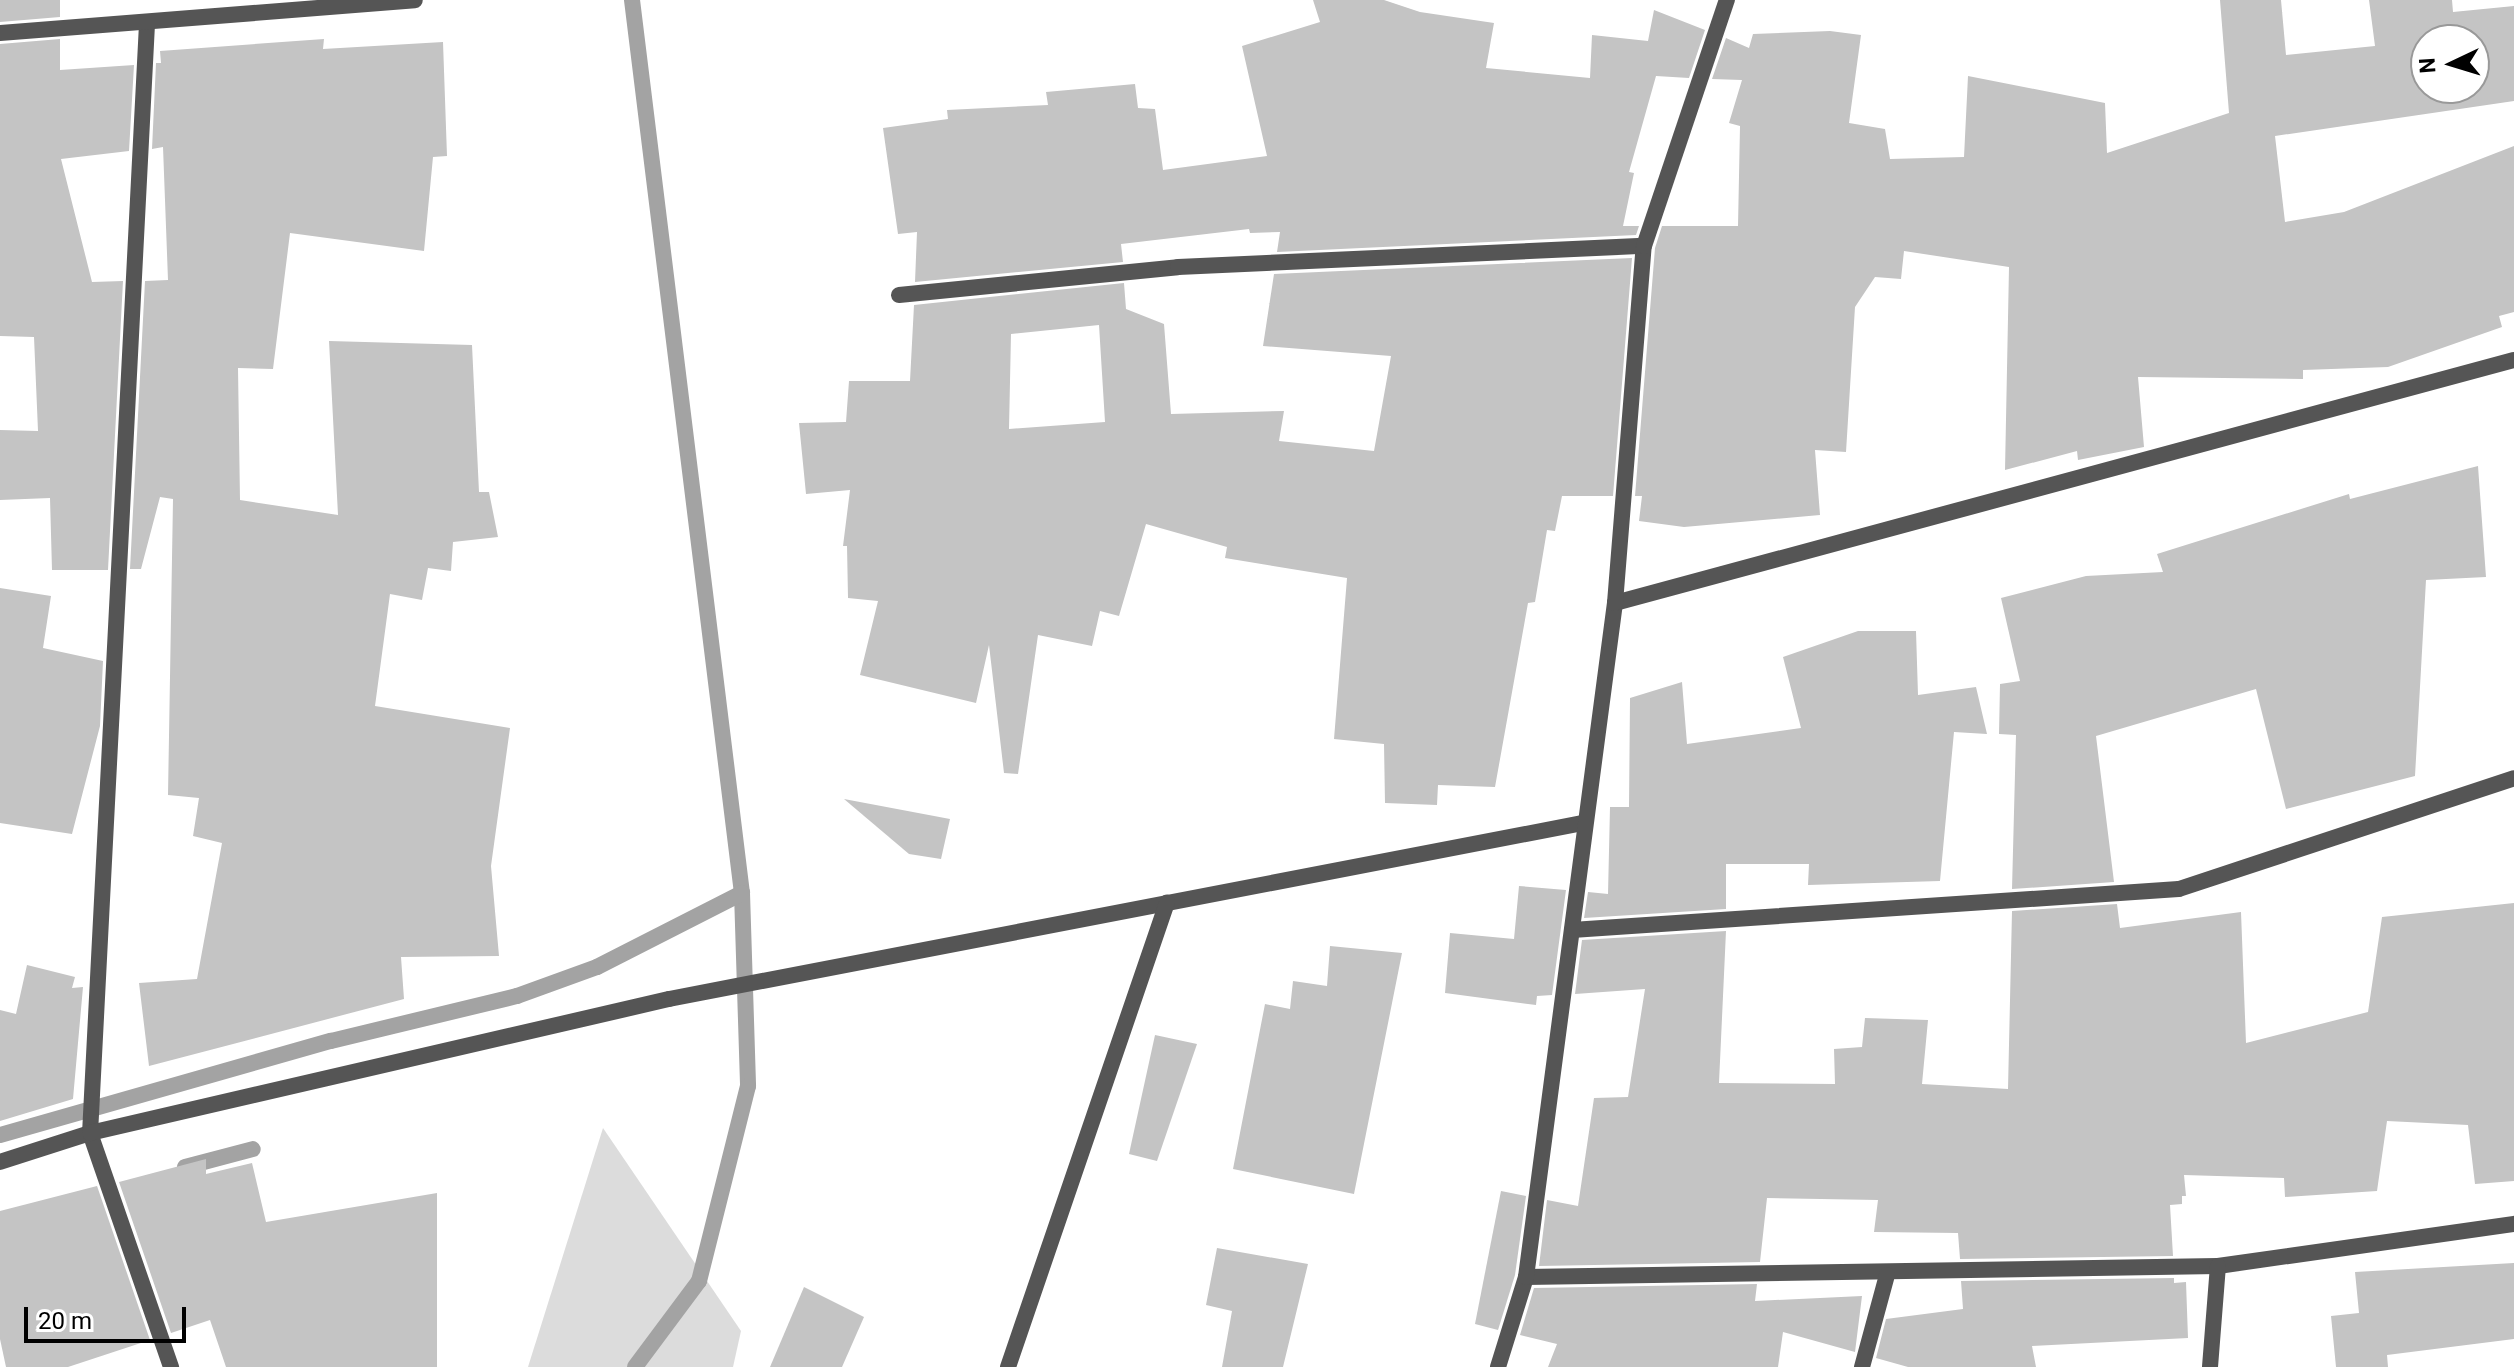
<!DOCTYPE html>
<html>
<head>
<meta charset="utf-8">
<style>
	body { margin:0 }
	#map { position:relative; width:2514px; height:1367px; overflow:hidden; background:#fff; font-family:Roboto,sans-serif }
	div>[style] { position:absolute }
	.green>* { inset:0; background:#dcdcdc }
	.stream>* { height:16px; margin:-8px; padding:0 8px; transform-origin:8px; border-radius:8px; background:#a3a3a3 }
	.building>* { inset:0; background:#c4c4c4 }
	.minor>* { height:16px; margin:-8px; padding:0 8px; transform-origin:8px; border-radius:8px; background:#555 }
	span { translate:-50% -50%; white-space:nowrap; text-align:center; line-height:1.15; -webkit-text-stroke:6px #fff; paint-order:stroke }
	.north { position:absolute; left:2410px; top:24px; width:80px; height:80px; box-sizing:border-box; background:#fff; border:2px solid #999; border-radius:50%; rotate:266deg; font-size:22px; font-weight:700; line-height:32px; text-align:center; color:#000 }
	.north::after { content:''; display:block; margin:auto; width:28px; height:36px; background:#000; clip-path:polygon(50% 0,100% 100%,50% 72%,0 100%) }
	.scale { position:absolute; left:24px; top:1307px; width:162px; height:36px; box-sizing:border-box; border:4px solid #000; border-top:0; padding-left:10px; font-size:24px; line-height:28px; white-space:nowrap; color:#000; -webkit-text-stroke:6px #fff; paint-order:stroke }
</style>
</head>
<body>
<div id="map">
	<div class="green">
		<div style="clip-path:polygon(603px 1128px,741px 1331px,733px 1367px,528px 1367px)"></div>
	</div>
	<div class="stream">
		<div style="left:632px;top:0;width:900px;rotate:82.98deg"></div>
		<div style="left:742px;top:893px;width:193px;rotate:88.2deg"></div>
		<div style="left:748px;top:1086px;width:201px;rotate:104.1deg"></div>
		<div style="left:699px;top:1281px;width:107px;rotate:126.7deg"></div>
		<div style="left:0;top:1135px;width:344px;rotate:-15.9deg"></div>
		<div style="left:331px;top:1041px;width:191px;rotate:-13.6deg"></div>
		<div style="left:517px;top:996px;width:85px;rotate:-19.9deg"></div>
		<div style="left:597px;top:967px;width:163px;rotate:-27deg"></div>
		<div style="left:185px;top:1167px;width:70px;rotate:-14.8deg"></div>
	</div>
	<div class="building">
		<div style="clip-path:polygon(0 0,60px 0,60px 17px,0 22px)"></div>
		<div style="clip-path:polygon(1313px 0,1384px 0,1420px 12px,1494px 23px,1486px 68px,1590px 78px,1592px 35px,1648px 41px,1654px 10px,1705px 30px,1689px 78px,1656px 76px,1629px 172px,1634px 173px,1623px 226px,1639px 226px,1636px 235px,1277px 252px,1280px 232px,1250px 233px,1249px 229px,1121px 244px,1123px 262px,915px 282px,917px 232px,898px 234px,883px 128px,948px 119px,947px 110px,1048px 105px,1046px 92px,1135px 84px,1138px 108px,1155px 109px,1163px 170px,1267px 156px,1242px 46px,1320px 22px)"></div>
		<div style="clip-path:polygon(evenodd,2220px 0,2281px 0,2286px 55px,2375px 46px,2369px 0,2452px 0,2453px 12px,2514px 6px,2514px 101px,2275px 136px,2285px 222px,2344px 212px,2514px 146px,2514px 312px,2499px 316px,2502px 327px,2388px 367px,2303px 370px,2303px 379px,2138px 377px,2144px 447px,2078px 460px,2077px 451px,2005px 470px,2009px 267px,1904px 251px,1901px 279px,1875px 277px,1855px 307px,1846px 452px,1815px 450px,1820px 515px,1684px 527px,1639px 521px,1642px 496px,1635px 496px,1655px 248px,1662px 226px,1738px 226px,1740px 126px,1729px 123px,1742px 80px,1712px 79px,1726px 38px,1749px 48px,1753px 34px,1830px 31px,1861px 35px,1849px 123px,1885px 129px,1890px 159px,1964px 157px,1968px 76px,2105px 103px,2107px 153px,2229px 113px,2220px 0,2426px 40px,2474px 40px,2474px 88px,2426px 88px,2426px 40px)"></div>
		<div style="clip-path:polygon(60px 39px,60px 70px,134px 65px,129px 151px,61px 159px,92px 282px,123px 281px,108px 570px,52px 570px,50px 498px,0 500px,0 430px,38px 431px,34px 337px,0 336px,0 44px)"></div>
		<div style="clip-path:polygon(324px 39px,323px 49px,443px 42px,447px 156px,433px 157px,424px 251px,290px 233px,273px 369px,238px 368px,240px 500px,338px 515px,329px 341px,472px 345px,479px 492px,489px 492px,498px 537px,453px 542px,451px 571px,428px 568px,422px 600px,390px 594px,375px 706px,510px 728px,491px 866px,499px 956px,401px 957px,404px 999px,149px 1066px,139px 983px,197px 979px,222px 843px,193px 836px,199px 798px,168px 795px,173px 499px,160px 497px,141px 569px,130px 569px,145px 281px,168px 280px,163px 147px,152px 149px,156px 63px,161px 63px,160px 51px)"></div>
		<div style="clip-path:polygon(evenodd,1632px 258px,1613px 496px,1562px 496px,1555px 531px,1547px 530px,1535px 602px,1528px 603px,1495px 787px,1438px 785px,1437px 805px,1385px 803px,1384px 744px,1334px 739px,1347px 578px,1225px 558px,1227px 547px,1146px 524px,1119px 616px,1100px 611px,1092px 646px,1038px 635px,1018px 774px,1004px 773px,989px 645px,976px 703px,860px 675px,878px 601px,848px 598px,847px 546px,843px 546px,850px 490px,806px 494px,799px 423px,846px 422px,849px 381px,910px 381px,914px 305px,1124px 283px,1126px 309px,1164px 324px,1171px 414px,1284px 411px,1279px 441px,1374px 451px,1391px 356px,1263px 346px,1274px 274px,1632px 258px,1099px 325px,1105px 422px,1009px 429px,1011px 334px,1099px 325px)"></div>
		<div style="clip-path:polygon(2478px 466px,2486px 577px,2426px 580px,2415px 776px,2286px 809px,2256px 689px,2096px 736px,2114px 882px,2012px 889px,2016px 735px,1999px 734px,2000px 684px,2020px 681px,2001px 598px,2086px 576px,2163px 572px,2157px 554px,2349px 494px,2350px 499px)"></div>
		<div style="clip-path:polygon(0 588px,51px 596px,43px 648px,103px 661px,100px 726px,72px 834px,0 823px)"></div>
		<div style="clip-path:polygon(1858px 631px,1916px 631px,1918px 695px,1976px 687px,1987px 734px,1954px 732px,1940px 881px,1808px 885px,1809px 864px,1726px 864px,1726px 909px,1584px 918px,1588px 892px,1608px 894px,1610px 807px,1629px 807px,1630px 698px,1682px 682px,1687px 744px,1801px 728px,1783px 657px)"></div>
		<div style="clip-path:polygon(844px 799px,950px 819px,941px 859px,909px 854px)"></div>
		<div style="clip-path:polygon(1519px 886px,1566px 890px,1552px 995px,1537px 996px,1536px 1005px,1445px 993px,1450px 933px,1514px 939px)"></div>
		<div style="clip-path:polygon(2514px 903px,2514px 1181px,2475px 1184px,2468px 1125px,2387px 1121px,2377px 1191px,2285px 1197px,2284px 1178px,2184px 1175px,2186px 1196px,2182px 1196px,2182px 1204px,2170px 1205px,2173px 1256px,1960px 1259px,1958px 1233px,1874px 1232px,1878px 1200px,1767px 1198px,1760px 1262px,1539px 1266px,1547px 1200px,1578px 1206px,1594px 1098px,1628px 1097px,1645px 989px,1575px 994px,1582px 940px,1726px 931px,1719px 1083px,1835px 1084px,1834px 1049px,1862px 1047px,1865px 1018px,1928px 1020px,1922px 1084px,2008px 1089px,2012px 911px,2117px 904px,2120px 928px,2241px 912px,2246px 1043px,2368px 1012px,2382px 917px)"></div>
		<div style="clip-path:polygon(1330px 946px,1402px 953px,1354px 1194px,1233px 1169px,1265px 1004px,1290px 1009px,1293px 981px,1327px 986px)"></div>
		<div style="clip-path:polygon(27px 965px,75px 977px,72px 988px,83px 987px,73px 1099px,0 1121px,0 1010px,16px 1014px)"></div>
		<div style="clip-path:polygon(1155px 1035px,1197px 1044px,1157px 1161px,1129px 1154px)"></div>
		<div style="clip-path:polygon(206px 1159px,206px 1174px,252px 1163px,266px 1222px,437px 1193px,437px 1367px,226px 1367px,210px 1320px,171px 1333px,119px 1182px)"></div>
		<div style="clip-path:polygon(97px 1186px,150px 1340px,68px 1367px,6px 1367px,0 1339px,0 1211px)"></div>
		<div style="clip-path:polygon(1501px 1191px,1526px 1196px,1515px 1275px,1498px 1330px,1475px 1324px)"></div>
		<div style="clip-path:polygon(1217px 1248px,1308px 1264px,1283px 1367px,1222px 1367px,1232px 1311px,1206px 1305px)"></div>
		<div style="clip-path:polygon(2514px 1263px,2514px 1339px,2387px 1355px,2388px 1367px,2336px 1367px,2331px 1316px,2359px 1313px,2355px 1272px)"></div>
		<div style="clip-path:polygon(2174px 1278px,2174px 1283px,2186px 1282px,2188px 1338px,2032px 1346px,2036px 1367px,1908px 1367px,1876px 1358px,1886px 1319px,1963px 1309px,1961px 1281px)"></div>
		<div style="clip-path:polygon(1757px 1284px,1755px 1301px,1862px 1296px,1855px 1352px,1783px 1332px,1778px 1367px,1548px 1367px,1557px 1344px,1520px 1335px,1534px 1288px)"></div>
		<div style="clip-path:polygon(804px 1287px,864px 1317px,842px 1367px,770px 1367px)"></div>
	</div>
	<div class="minor">
		<div style="left:147px;top:24px;width:1110px;rotate:92.94deg"></div>
		<div style="left:90px;top:1133px;width:248px;rotate:70.9deg"></div>
		<div style="left:0;top:33px;width:416px;rotate:-4.5deg"></div>
		<div style="left:899px;top:295px;width:280px;rotate:-5.7deg"></div>
		<div style="left:1178px;top:267px;width:466px;rotate:-2.6deg"></div>
		<div style="left:1615px;top:603px;width:931px;rotate:-15.13deg"></div>
		<div style="left:1572px;top:930px;width:608px;rotate:-3.86deg"></div>
		<div style="left:2179px;top:889px;width:353px;rotate:-18.3deg"></div>
		<div style="left:0;top:1162px;width:95px;rotate:-17.9deg"></div>
		<div style="left:90px;top:1133px;width:594px;rotate:-13.03deg"></div>
		<div style="left:669px;top:999px;width:931px;rotate:-10.9deg"></div>
		<div style="left:1526px;top:1277px;width:692px;rotate:-0.91deg"></div>
		<div style="left:2218px;top:1266px;width:299px;rotate:-8.1deg"></div>
		<div style="left:1008px;top:1367px;width:491px;rotate:-71.1deg"></div>
		<div style="left:1498px;top:1367px;width:94px;rotate:-72.7deg"></div>
		<div style="left:1526px;top:1277px;width:680px;rotate:-82.48deg"></div>
		<div style="left:1615px;top:603px;width:358px;rotate:-85.4deg"></div>
		<div style="left:1644px;top:246px;width:260px;rotate:-71.4deg"></div>
		<div style="left:1862px;top:1367px;width:95px;rotate:-74.8deg"></div>
		<div style="left:2210px;top:1367px;width:101px;rotate:-85.5deg"></div>
	</div>
	<div class="north">N</div>
	<div class="scale">20 m</div>
</div>
</body>
</html>
